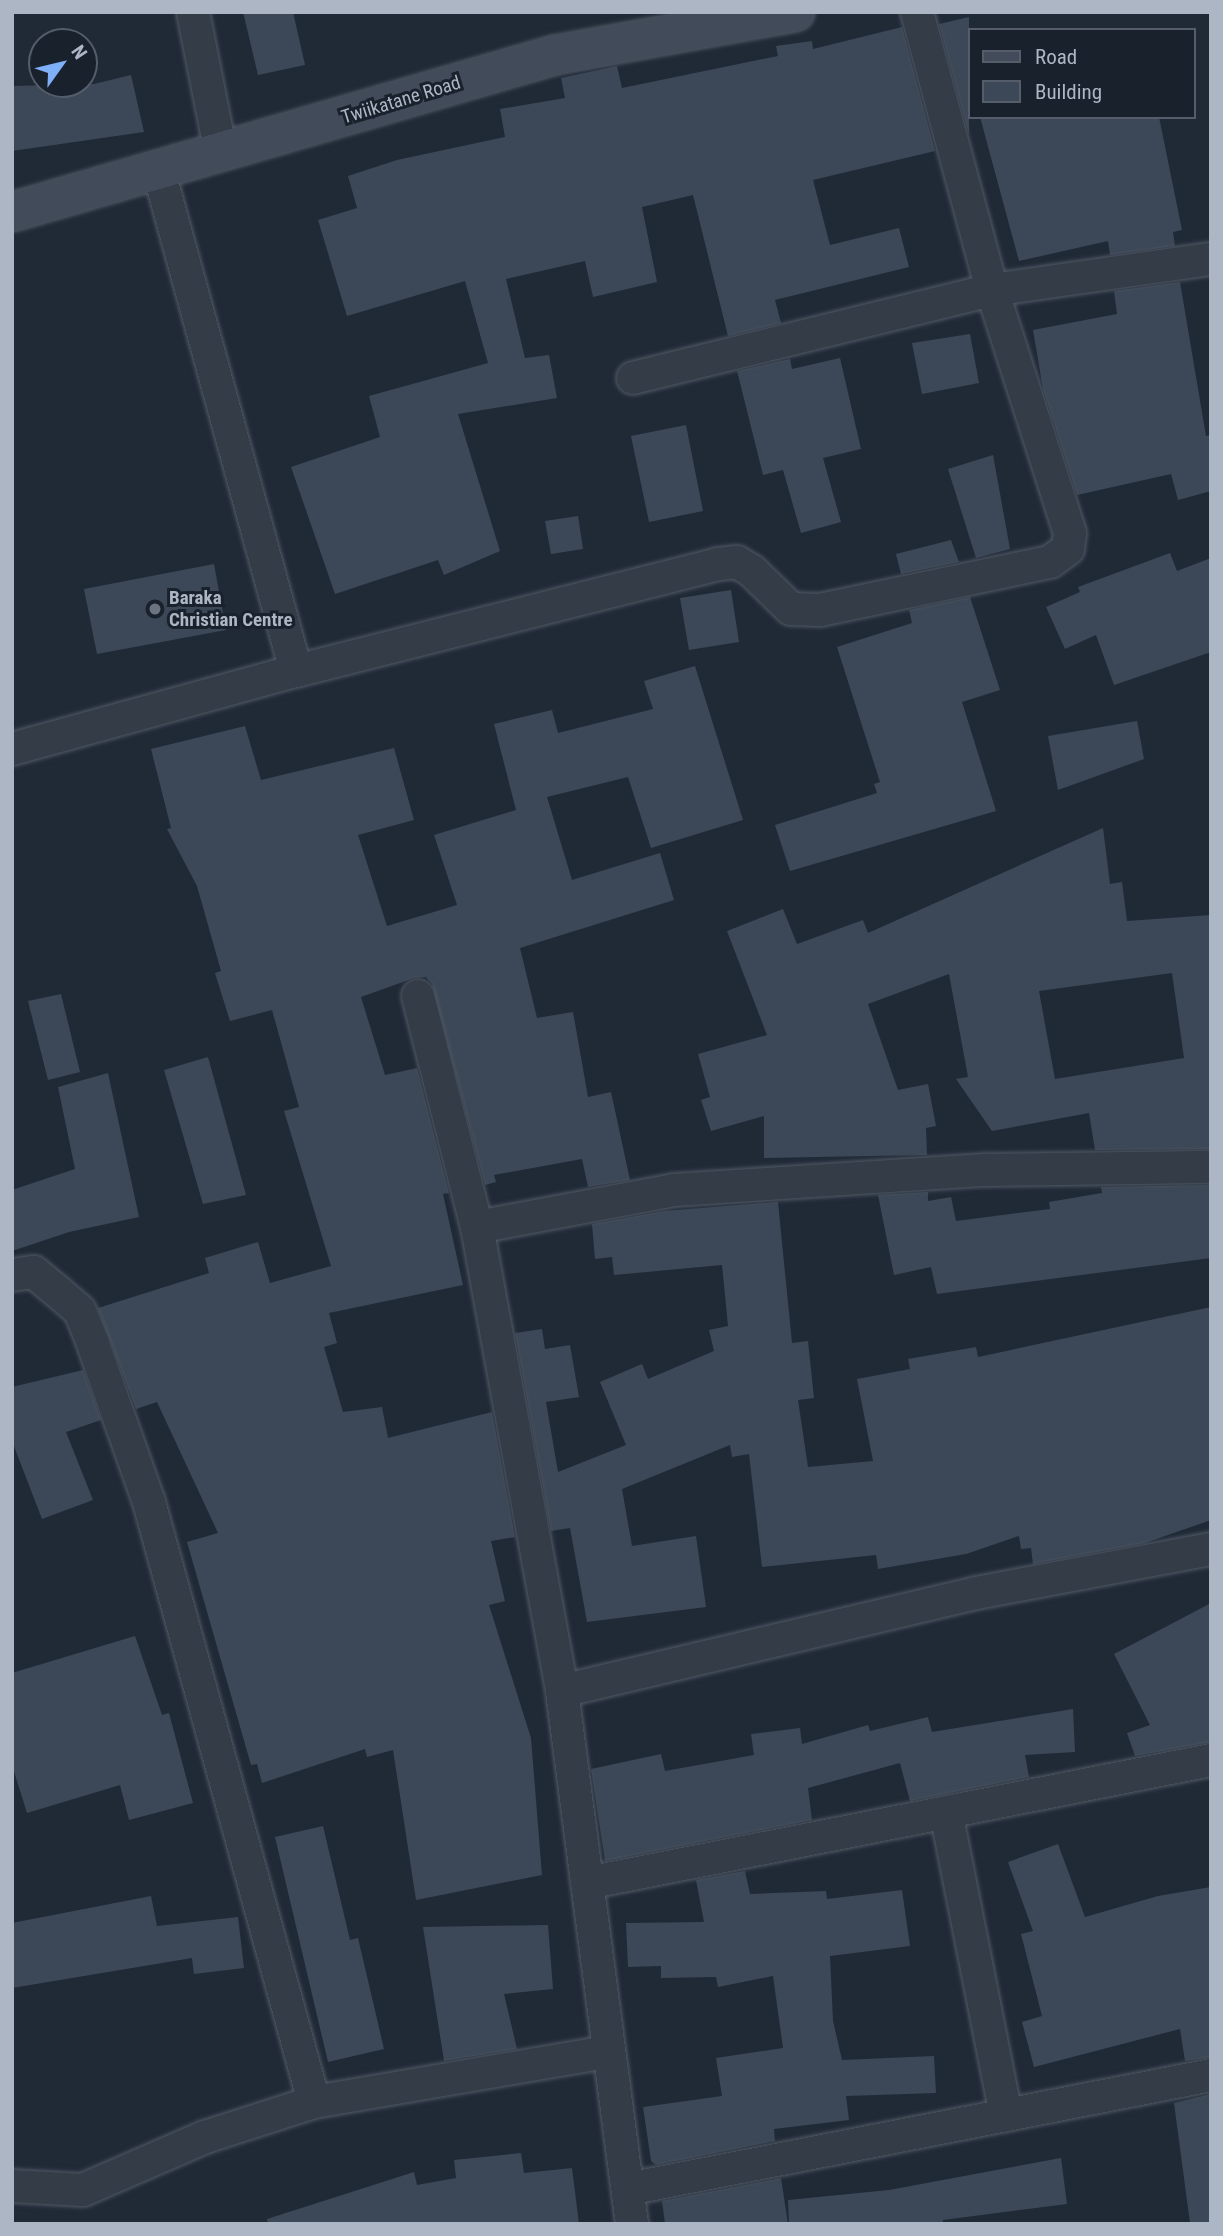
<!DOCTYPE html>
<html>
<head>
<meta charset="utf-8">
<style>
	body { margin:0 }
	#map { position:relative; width:1223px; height:2236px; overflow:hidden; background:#202a37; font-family:"Roboto Condensed",sans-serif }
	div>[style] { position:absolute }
	.building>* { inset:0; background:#3c4857 }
	.roads { filter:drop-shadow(0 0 2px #515965) drop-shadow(0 0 2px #515965) }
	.street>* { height:32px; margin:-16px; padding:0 16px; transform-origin:16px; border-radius:16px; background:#333c47 }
	.secondary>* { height:38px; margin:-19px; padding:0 19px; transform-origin:19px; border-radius:19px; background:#414b5a }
	.dots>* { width:19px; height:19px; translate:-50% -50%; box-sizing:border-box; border:4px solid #19212c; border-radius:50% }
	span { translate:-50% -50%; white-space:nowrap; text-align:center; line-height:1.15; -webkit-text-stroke:6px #19212c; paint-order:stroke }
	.street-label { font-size:19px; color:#adb6c4 }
	.poi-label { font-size:19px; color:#adb6c4; font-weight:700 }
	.left { translate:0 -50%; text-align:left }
	.frame { position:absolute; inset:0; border:14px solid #adb6c4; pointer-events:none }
	.legend { position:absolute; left:968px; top:28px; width:228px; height:91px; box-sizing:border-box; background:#19212c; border:2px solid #545d69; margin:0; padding:9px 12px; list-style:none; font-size:21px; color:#adb6c4 }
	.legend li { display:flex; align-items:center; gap:14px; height:35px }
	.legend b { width:35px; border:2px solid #545d69 }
	.north { position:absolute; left:28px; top:28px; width:70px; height:70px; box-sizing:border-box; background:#19212c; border:2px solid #545d69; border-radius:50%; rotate:56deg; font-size:19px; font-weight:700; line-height:28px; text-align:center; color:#adb6c4 }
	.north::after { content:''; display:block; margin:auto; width:24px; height:32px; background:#7faff7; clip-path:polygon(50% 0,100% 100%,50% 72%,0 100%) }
</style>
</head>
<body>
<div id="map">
	<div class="building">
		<div style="clip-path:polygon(243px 12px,293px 12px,305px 65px,258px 75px)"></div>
		<div style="clip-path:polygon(969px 17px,969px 135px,939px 24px)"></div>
		<div style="clip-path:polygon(902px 27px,935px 151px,813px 180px,830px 245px,899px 228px,909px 267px,775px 300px,781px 323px,728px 336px,693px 195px,642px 207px,657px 282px,593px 297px,585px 261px,506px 279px,525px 358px,549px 355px,557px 398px,458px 414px,500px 551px,444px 575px,438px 560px,335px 594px,291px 467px,380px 437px,369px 396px,488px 363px,465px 281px,347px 316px,318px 220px,357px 208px,348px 176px,397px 160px,505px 137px,500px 109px,565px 98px,561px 78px,617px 66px,622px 88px,778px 56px,776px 46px,812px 41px,813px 49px)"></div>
		<div style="clip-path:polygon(131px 75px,144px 132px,12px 151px,12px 86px,94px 84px)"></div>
		<div style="clip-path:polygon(980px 117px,1159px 117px,1182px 230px,1173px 232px,1175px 246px,1110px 255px,1108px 241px,1019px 261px)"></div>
		<div style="clip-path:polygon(1180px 282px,1206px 436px,1211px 435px,1211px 491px,1178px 500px,1171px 474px,1077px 495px,1043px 389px,1033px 330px,1117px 314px,1114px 291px)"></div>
		<div style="clip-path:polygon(970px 334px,979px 383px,922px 394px,912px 343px)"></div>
		<div style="clip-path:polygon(840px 358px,861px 449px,823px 458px,841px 522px,801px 533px,783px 470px,763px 475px,737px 371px,790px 359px,792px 369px)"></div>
		<div style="clip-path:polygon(686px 425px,703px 511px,649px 522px,631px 436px)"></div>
		<div style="clip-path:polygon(993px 455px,1010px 549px,976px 558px,948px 469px)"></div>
		<div style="clip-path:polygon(578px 516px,583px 549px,551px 554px,545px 521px)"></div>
		<div style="clip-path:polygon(951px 540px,959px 562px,901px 574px,896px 554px)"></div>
		<div style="clip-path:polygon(1170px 553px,1177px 571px,1211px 558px,1211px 652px,1114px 685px,1096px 635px,1065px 649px,1046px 607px,1080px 592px,1078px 587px)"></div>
		<div style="clip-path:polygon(214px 564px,226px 630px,97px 654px,84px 589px)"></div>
		<div style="clip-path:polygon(731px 590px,739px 642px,689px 650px,680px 598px)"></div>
		<div style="clip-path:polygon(970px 597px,1000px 690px,962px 702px,996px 811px,790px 871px,775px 825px,877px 793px,874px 784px,880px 782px,837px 647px,912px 623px,909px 610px)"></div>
		<div style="clip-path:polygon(695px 666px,743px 820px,651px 848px,628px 777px,547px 797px,572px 880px,660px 853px,674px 900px,520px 948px,537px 1018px,573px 1012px,588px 1097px,611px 1092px,630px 1180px,588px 1187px,582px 1159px,494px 1175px,496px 1182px,485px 1185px,432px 984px,426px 977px,414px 978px,361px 997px,385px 1075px,417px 1068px,449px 1193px,443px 1194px,463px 1285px,329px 1313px,337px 1343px,324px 1347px,343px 1412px,382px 1407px,388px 1438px,492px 1412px,515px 1537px,491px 1541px,505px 1601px,489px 1605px,531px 1738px,542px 1875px,416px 1900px,393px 1750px,367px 1757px,365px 1749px,262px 1783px,257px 1764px,251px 1765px,187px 1542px,218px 1533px,157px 1402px,136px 1409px,98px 1308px,209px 1273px,205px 1258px,258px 1242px,270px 1283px,331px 1266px,284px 1111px,299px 1107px,272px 1010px,230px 1021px,215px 973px,221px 971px,197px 886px,167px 829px,171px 828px,151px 749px,245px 726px,261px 780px,394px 748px,414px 820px,358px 835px,387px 926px,457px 905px,434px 835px,516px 810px,494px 724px,552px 710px,558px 733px,653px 709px,644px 681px)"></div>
		<div style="clip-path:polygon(1137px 721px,1144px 759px,1058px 790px,1048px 736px)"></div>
		<div style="clip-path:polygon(evenodd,1103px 828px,1110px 884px,1122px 882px,1127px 921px,1211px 915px,1211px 1149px,1095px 1150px,1089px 1113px,992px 1131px,956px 1079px,968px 1077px,949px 974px,868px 1004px,898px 1090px,928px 1084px,936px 1126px,926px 1128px,927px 1155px,764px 1158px,764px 1116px,711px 1131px,701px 1100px,710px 1097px,698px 1054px,767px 1035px,727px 931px,783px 909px,797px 944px,863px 920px,868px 933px,1103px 828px,1172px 973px,1184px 1058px,1055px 1079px,1039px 991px,1172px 973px)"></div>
		<div style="clip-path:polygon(61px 994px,80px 1072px,48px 1080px,28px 1001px)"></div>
		<div style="clip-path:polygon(208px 1057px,246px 1195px,203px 1204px,164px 1070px)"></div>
		<div style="clip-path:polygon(108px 1073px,139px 1217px,69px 1232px,12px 1251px,12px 1190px,75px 1169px,58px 1087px)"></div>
		<div style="clip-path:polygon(1211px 1185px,1211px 1258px,937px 1294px,931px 1267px,894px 1275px,878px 1195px,928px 1192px,928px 1201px,951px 1197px,956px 1221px,1050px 1209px,1049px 1202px,1102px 1193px,1101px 1187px)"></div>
		<div style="clip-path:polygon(778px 1202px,792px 1343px,808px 1341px,814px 1398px,798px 1400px,808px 1467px,873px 1461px,857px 1379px,910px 1369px,908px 1359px,976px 1347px,978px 1357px,1211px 1307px,1211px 1520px,1145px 1543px,1033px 1564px,1031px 1548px,1021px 1549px,1019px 1536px,966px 1554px,878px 1569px,876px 1555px,762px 1567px,749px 1454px,732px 1457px,730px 1445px,622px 1489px,632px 1546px,696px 1536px,706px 1607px,587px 1622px,570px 1528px,551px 1531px,515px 1333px,542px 1329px,545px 1349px,570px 1345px,579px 1397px,546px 1402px,558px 1472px,626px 1445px,600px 1382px,642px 1364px,648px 1379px,714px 1351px,709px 1330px,728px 1326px,722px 1265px,614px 1275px,612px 1257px,595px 1259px,592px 1224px,664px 1211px)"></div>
		<div style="clip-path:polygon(83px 1370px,101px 1420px,66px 1432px,93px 1500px,42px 1519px,12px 1441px,12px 1387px)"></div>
		<div style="clip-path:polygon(1211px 1603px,1211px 1742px,1135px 1756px,1127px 1733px,1150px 1725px,1114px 1654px)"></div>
		<div style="clip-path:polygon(135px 1636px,162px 1715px,169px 1713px,193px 1803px,129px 1820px,120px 1785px,27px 1813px,12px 1765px,12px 1673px)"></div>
		<div style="clip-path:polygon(1073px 1709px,1075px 1752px,1025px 1755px,1029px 1777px,910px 1801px,900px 1763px,808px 1788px,812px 1820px,605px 1861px,591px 1769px,661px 1754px,665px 1771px,754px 1755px,751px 1734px,800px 1728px,802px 1744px,868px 1725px,870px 1731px,928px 1717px,932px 1732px)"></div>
		<div style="clip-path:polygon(323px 1826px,350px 1940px,358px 1938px,384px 2049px,328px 2062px,275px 1837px)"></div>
		<div style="clip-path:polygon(1058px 1844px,1085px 1917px,1158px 1896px,1211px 1887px,1211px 2057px,1185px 2061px,1180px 2029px,1034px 2067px,1022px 2022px,1042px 2016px,1021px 1934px,1033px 1931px,1008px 1862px)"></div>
		<div style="clip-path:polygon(745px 1871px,750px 1894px,826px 1891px,827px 1899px,902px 1890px,910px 1946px,830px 1956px,833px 2021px,842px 2060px,934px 2056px,936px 2093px,846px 2096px,849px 2120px,774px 2129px,775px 2141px,656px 2165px,651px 2161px,643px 2107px,722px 2096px,716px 2058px,783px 2048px,773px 1976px,718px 1987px,716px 1977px,661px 1978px,661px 1966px,628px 1967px,626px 1923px,704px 1922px,696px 1880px)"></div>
		<div style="clip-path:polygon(151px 1896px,157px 1926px,238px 1917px,244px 1968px,194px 1974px,192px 1958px,12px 1988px,12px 1923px)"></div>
		<div style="clip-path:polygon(548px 1925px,553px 1989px,504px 1994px,517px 2049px,444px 2061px,423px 1927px)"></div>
		<div style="clip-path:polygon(1211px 2094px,1211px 2222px,1190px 2223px,1174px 2103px)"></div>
		<div style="clip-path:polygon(521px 2153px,524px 2173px,572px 2168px,579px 2224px,268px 2224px,267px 2219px,414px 2172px,417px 2185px,456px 2178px,454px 2160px)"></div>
		<div style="clip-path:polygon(1061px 2158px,1067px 2204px,943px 2220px,943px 2224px,789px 2224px,788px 2200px,889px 2190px)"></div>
		<div style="clip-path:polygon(781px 2178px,788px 2224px,665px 2224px,662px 2201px)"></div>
	</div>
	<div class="roads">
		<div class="street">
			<div style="left:193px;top:12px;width:145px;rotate:78.8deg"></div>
			<div style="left:633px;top:378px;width:370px;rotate:-13.8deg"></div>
			<div style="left:992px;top:290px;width:221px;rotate:-8.1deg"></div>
			<div style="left:296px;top:671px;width:435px;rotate:-14.2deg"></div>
			<div style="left:718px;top:564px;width:19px;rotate:-6deg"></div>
			<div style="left:737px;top:562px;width:17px;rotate:31deg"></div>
			<div style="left:752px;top:571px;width:54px;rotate:44.3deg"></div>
			<div style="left:791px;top:609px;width:29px;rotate:2deg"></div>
			<div style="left:820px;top:610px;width:235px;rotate:-11.8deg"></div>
			<div style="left:1050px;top:562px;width:22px;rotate:-36deg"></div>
			<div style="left:1068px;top:549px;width:16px;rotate:-83deg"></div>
			<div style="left:1070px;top:533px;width:255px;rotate:-107.8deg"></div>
			<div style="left:992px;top:290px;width:288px;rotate:-105.1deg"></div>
			<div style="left:12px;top:749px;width:295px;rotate:-15.4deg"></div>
			<div style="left:296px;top:671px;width:517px;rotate:-105.35deg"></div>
			<div style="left:418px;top:996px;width:238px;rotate:75.7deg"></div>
			<div style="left:477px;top:1227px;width:472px;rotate:79.6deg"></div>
			<div style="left:562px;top:1691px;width:538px;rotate:82.52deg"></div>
			<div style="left:477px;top:1227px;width:200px;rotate:-10.6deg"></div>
			<div style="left:674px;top:1190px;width:312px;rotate:-3.7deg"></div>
			<div style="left:985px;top:1170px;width:226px;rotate:-0.8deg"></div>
			<div style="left:12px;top:1275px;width:22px;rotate:-8deg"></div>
			<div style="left:34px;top:1272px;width:30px;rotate:40deg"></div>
			<div style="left:57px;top:1291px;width:30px;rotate:41deg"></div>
			<div style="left:80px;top:1311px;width:35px;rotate:68deg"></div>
			<div style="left:93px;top:1344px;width:168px;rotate:70.5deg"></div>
			<div style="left:149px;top:1502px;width:622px;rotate:74.62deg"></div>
			<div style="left:562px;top:1691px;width:425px;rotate:-13.3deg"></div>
			<div style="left:976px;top:1593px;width:239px;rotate:-10.6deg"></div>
			<div style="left:946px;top:1812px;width:309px;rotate:78.8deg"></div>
			<div style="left:587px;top:1883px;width:636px;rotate:-11.15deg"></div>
			<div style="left:12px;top:2186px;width:71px;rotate:3.2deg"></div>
			<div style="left:83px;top:2190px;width:133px;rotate:-23.5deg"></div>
			<div style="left:205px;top:2137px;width:114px;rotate:-17.8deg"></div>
			<div style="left:314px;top:2102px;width:297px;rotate:-9.7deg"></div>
			<div style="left:628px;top:2189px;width:594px;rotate:-11.06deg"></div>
		</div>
		<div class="secondary">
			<div style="left:12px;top:212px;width:565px;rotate:-16.13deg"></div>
			<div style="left:555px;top:55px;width:244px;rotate:-10.2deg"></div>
		</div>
	</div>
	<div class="dots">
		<div style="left:155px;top:609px;background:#6b7280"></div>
	</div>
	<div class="street-label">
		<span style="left:401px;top:100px;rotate:-17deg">Twiikatane Road</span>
	</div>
	<div class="poi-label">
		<span class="left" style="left:169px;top:609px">Baraka<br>Christian Centre</span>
	</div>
	<div class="frame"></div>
	<ul class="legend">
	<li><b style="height:9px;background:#414b5a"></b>Road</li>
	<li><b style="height:19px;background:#3c4857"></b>Building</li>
	</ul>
	<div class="north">N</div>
</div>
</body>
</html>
